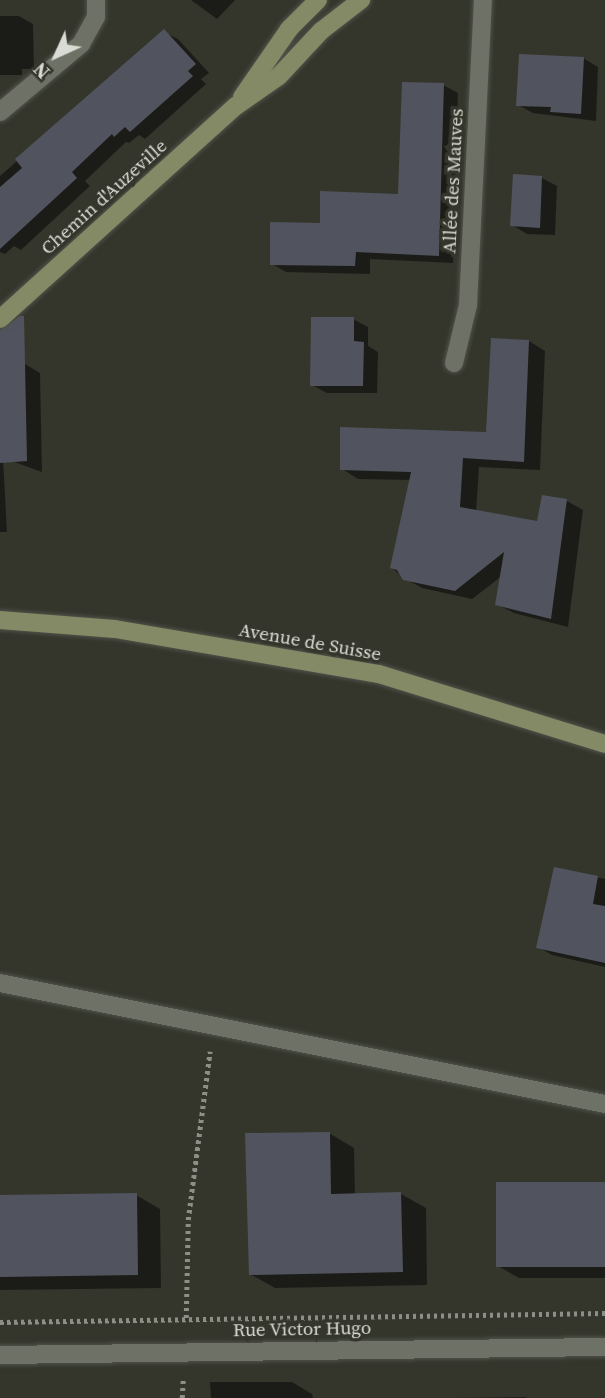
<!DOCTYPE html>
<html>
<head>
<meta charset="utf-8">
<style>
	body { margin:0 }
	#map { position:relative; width:605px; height:1398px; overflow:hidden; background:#34362c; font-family:"Source Serif 4",serif }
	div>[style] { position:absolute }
	.shadow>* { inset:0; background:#0007 }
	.building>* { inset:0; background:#51545f }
	.path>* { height:4.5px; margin-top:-2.25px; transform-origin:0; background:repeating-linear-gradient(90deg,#8d8f86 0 3.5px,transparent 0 7px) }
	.roads { filter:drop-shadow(0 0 2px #51534a) drop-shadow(0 0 2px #51534a) }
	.street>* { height:18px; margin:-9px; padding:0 9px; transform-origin:9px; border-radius:9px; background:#6e7165 }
	.secondary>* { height:18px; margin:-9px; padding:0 9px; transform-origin:9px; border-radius:9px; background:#838a65 }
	span { translate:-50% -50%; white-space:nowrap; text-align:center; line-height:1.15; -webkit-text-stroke:7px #34362c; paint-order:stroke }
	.street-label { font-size:19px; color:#d9dbd4 }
	.north { position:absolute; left:21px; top:21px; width:70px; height:70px; -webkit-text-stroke:5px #34362c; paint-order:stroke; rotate:225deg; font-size:19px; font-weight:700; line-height:28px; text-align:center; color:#d9dbd4 }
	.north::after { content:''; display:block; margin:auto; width:24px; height:32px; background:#d9dbd4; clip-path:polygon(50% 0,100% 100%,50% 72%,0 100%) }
</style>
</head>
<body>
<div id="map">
	<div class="shadow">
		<div style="clip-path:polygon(191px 0,235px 0,217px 19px)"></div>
		<div style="clip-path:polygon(0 16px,19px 16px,33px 24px,34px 69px,22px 69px,22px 75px,0 75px)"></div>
		<div style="clip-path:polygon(164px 32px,178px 39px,209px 73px,201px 79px,206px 84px,145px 139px,139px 135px,129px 143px,126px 142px,85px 181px,90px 186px,21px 250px,14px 246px,5px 254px,0 252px,0 176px)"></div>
		<div style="clip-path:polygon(583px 58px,598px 67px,596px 121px,533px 113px,518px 105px)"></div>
		<div style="clip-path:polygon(443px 85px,458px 93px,453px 263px,370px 259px,370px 274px,286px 272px,272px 264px,321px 224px,400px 196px)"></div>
		<div style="clip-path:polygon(542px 178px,557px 186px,555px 235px,527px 234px,512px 225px)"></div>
		<div style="clip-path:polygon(353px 319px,368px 327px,368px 346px,378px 352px,377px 393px,327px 393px,312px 385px)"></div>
		<div style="clip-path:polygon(529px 341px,545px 351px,540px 470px,479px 467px,476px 512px,539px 523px,567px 501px,583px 510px,568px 627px,514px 613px,497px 604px,502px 576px,472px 599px,422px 588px,404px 578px,392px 568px,411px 480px,358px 479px,342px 469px,488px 434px)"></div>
		<div style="clip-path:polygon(25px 364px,40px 373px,42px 472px,3px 458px,7px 532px,0 532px,0 366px)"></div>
		<div style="clip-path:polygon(556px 869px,605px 879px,605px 967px,552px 955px,538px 947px)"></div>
		<div style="clip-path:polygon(329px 1133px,354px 1148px,355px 1195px,401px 1194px,426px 1208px,427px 1285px,275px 1288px,250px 1274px)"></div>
		<div style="clip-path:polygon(605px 1184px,605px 1278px,519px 1278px,498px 1266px)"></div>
		<div style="clip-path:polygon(136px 1195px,160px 1209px,161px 1288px,0 1290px,0 1196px)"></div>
		<div style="clip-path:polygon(210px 1382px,292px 1382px,312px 1394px,313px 1398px,211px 1398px)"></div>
		<div style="clip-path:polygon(526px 1397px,527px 1398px,452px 1398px)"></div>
	</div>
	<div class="building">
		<div style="clip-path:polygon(164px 29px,196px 64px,188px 71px,193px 76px,130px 132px,125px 127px,114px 137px,112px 134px,72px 172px,77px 178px,0 249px,0 187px,22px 168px,15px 159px)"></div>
		<div style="clip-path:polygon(519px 54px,584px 57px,581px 114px,550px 112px,551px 107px,516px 106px)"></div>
		<div style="clip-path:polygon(402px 82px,444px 83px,439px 256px,356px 252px,355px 266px,270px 265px,270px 222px,320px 223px,320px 191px,398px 194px)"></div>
		<div style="clip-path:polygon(513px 174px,542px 176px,540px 228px,510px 226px)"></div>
		<div style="clip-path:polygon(20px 316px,24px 316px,27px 461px,0 463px,0 330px)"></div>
		<div style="clip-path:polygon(311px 317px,354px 317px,354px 341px,364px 342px,363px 386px,310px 386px)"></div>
		<div style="clip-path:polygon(491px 338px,529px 340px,524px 462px,463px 458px,460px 507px,537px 521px,542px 495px,567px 499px,551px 619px,495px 605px,504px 552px,455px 591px,403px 580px,397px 570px,390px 568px,411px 472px,340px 470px,340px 427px,486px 432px)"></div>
		<div style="clip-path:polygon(554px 867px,598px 876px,593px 904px,605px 906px,605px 963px,536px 948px)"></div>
		<div style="clip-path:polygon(330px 1132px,331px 1194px,401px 1192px,403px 1272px,249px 1275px,245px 1133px)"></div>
		<div style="clip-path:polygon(496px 1182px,605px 1182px,605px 1267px,496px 1267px)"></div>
		<div style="clip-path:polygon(137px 1193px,138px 1275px,0 1277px,0 1195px)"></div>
	</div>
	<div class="path">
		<div style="left:186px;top:1318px;width:98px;rotate:-88.8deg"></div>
		<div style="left:188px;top:1220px;width:170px;rotate:-82.6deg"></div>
		<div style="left:0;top:1322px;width:605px;rotate:-0.85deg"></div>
		<div style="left:182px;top:1398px;width:21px;rotate:-87deg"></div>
	</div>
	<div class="roads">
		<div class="street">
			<div style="left:0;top:112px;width:106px;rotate:-40deg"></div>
			<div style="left:81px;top:44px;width:31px;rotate:-61deg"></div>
			<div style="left:96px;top:17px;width:17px;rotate:-90deg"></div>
			<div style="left:454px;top:363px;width:60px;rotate:-76.4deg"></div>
			<div style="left:468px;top:305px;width:305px;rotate:-87.2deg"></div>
			<div style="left:0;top:983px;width:617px;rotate:11.31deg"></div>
			<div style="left:0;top:1355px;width:605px;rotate:-0.76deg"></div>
		</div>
		<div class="secondary">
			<div style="left:242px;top:97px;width:83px;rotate:-55.3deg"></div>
			<div style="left:289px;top:29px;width:41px;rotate:-45deg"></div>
			<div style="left:0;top:319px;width:318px;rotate:-42.1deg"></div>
			<div style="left:236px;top:106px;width:52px;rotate:-34.9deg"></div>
			<div style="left:279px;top:76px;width:62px;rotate:-47deg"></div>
			<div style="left:321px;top:31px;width:51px;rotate:-37.8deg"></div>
			<div style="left:0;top:620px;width:115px;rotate:4.5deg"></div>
			<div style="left:115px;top:629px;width:268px;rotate:9.7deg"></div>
			<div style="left:379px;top:674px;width:237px;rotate:17.2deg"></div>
		</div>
	</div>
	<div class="street-label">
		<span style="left:453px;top:181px;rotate:-87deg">Allée des Mauves</span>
		<span style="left:104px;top:197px;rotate:-42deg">Chemin d'Auzeville</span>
		<span style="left:310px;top:642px;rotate:10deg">Avenue de Suisse</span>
		<span style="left:302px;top:1329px;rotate:-1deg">Rue Victor Hugo</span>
	</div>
	<div class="north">N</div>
</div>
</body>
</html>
